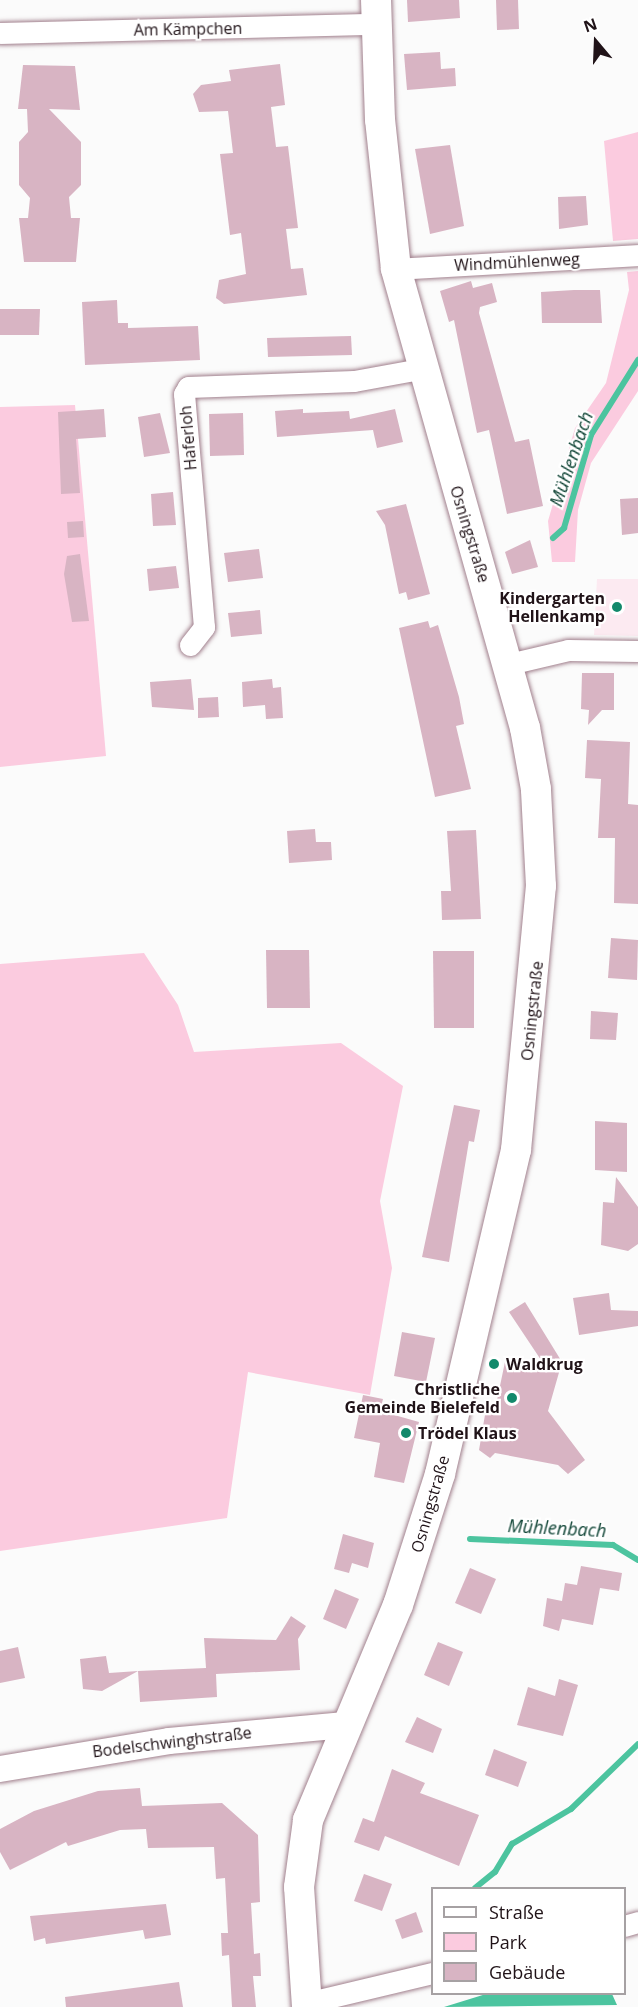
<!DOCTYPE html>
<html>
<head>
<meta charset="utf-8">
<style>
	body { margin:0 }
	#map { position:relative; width:638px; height:2007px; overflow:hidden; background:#fbfbfb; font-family:"Open Sans",sans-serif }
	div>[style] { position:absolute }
	.built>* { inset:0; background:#fceaf1 }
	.green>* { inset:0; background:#fbcbdf }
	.water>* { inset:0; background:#4cc49f }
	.stream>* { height:6px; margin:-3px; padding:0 3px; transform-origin:3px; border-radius:3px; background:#4cc49f }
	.building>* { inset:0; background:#d8b4c3 }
	.roads { filter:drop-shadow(0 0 2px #a1808d) drop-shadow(0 0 2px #a1808d) }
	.minor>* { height:21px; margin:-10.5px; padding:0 10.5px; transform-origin:10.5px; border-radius:10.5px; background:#fff }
	.tertiary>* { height:26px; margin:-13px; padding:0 13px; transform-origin:13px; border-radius:13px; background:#fff }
	.secondary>* { height:30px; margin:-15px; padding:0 15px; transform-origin:15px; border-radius:15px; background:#fff }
	.dots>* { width:16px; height:16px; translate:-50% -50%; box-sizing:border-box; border:3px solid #fff; border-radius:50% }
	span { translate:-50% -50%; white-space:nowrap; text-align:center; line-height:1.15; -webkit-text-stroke:4.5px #fff; paint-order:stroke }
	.street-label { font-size:16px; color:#201318 }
	.poi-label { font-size:16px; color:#201318; font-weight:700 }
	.right { translate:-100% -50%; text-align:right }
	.left { translate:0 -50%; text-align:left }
	.water-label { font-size:18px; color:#093f30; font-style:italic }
	.legend { position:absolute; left:431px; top:1887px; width:195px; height:108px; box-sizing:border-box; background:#fff; border:2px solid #a6a1a3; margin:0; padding:8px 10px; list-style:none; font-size:18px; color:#201318 }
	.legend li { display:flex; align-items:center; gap:12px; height:30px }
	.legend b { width:30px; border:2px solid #a6a1a3 }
	.north { position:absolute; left:566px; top:12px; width:60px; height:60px; -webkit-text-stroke:4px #fff; paint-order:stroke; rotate:341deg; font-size:16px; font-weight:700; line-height:24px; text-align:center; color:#201318 }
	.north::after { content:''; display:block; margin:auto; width:21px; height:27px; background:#201318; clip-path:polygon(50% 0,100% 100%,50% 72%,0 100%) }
</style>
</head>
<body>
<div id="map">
	<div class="built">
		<div style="clip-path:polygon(597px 579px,638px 579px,638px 636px,594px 635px)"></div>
	</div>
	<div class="green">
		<div style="clip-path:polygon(638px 132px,638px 239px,613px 241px,604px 141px)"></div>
		<div style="clip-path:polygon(638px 271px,638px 391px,591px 463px,578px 510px,575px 562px,552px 562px,548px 521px,575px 428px,606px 383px,629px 290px,627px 272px)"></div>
		<div style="clip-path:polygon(75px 405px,106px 756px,0 767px,0 407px)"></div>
		<div style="clip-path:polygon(144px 953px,178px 1005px,194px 1052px,341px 1043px,403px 1086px,380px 1201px,392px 1268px,370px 1395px,248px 1372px,227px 1518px,0 1551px,0 964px)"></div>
	</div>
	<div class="water">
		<div style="clip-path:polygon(486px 1994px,612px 1994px,617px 2005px,444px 2007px)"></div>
	</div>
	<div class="stream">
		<div style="left:553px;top:538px;width:15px;rotate:-42deg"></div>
		<div style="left:564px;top:528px;width:97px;rotate:-73.8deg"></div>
		<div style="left:591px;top:435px;width:89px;rotate:-57.9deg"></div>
		<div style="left:470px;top:1539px;width:143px;rotate:2.4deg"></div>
		<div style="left:613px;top:1545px;width:29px;rotate:31deg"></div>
		<div style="left:475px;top:1888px;width:26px;rotate:-39deg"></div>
		<div style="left:495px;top:1872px;width:33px;rotate:-59deg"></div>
		<div style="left:512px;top:1844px;width:69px;rotate:-30.7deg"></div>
		<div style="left:571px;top:1809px;width:93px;rotate:-44.1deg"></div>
	</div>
	<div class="building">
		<div style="clip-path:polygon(407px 0,459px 0,460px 18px,408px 22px)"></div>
		<div style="clip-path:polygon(496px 0,518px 0,519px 29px,497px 30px)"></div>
		<div style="clip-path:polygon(440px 52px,441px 69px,455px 68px,456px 86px,407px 90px,404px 54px)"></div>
		<div style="clip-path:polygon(280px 64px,285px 105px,271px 107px,276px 147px,288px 146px,298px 228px,286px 229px,291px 269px,303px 268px,307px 295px,224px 304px,216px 298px,219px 280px,246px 274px,241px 233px,230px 235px,220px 154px,233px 153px,228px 111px,199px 112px,193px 94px,201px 85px,231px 81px,229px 70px)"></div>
		<div style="clip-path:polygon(23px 65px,75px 66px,80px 110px,49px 109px,81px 142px,81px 185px,69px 197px,71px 218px,80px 218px,76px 262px,24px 262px,19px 218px,28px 218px,30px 198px,19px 185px,19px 142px,28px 132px,27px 109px,18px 109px)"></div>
		<div style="clip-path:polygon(450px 145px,464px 226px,430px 234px,415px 149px)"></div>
		<div style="clip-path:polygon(586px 196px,588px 225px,559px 229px,558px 197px)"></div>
		<div style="clip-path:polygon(471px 281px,473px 288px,492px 283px,497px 302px,480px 307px,479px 313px,515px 442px,529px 439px,543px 506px,507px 514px,489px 430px,477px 433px,454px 320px,449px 322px,440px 291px)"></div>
		<div style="clip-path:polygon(574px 290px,600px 290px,602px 323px,542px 323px,541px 292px)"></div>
		<div style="clip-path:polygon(117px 300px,118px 323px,128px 323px,128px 328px,198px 326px,200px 360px,85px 365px,82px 302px)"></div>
		<div style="clip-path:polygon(0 309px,40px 309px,39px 335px,0 335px)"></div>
		<div style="clip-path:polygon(351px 336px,352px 355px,268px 357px,267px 338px)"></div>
		<div style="clip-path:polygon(104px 409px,106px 437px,76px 439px,80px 493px,61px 494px,58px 412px)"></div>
		<div style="clip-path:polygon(303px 409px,303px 413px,349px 411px,350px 419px,395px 409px,403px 442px,377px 448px,373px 430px,277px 437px,275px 411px)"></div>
		<div style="clip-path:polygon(160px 413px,170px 453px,144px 457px,138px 417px)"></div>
		<div style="clip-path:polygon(243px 413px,244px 455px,210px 456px,209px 414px)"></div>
		<div style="clip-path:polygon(173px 492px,176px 525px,153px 526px,151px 494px)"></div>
		<div style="clip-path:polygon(638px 498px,638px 533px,622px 535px,620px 499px)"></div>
		<div style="clip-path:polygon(406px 504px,430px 594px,408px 600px,406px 592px,399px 594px,385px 525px,376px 511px)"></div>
		<div style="clip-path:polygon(83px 521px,84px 537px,68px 538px,67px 522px)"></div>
		<div style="clip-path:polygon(530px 540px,538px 567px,512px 574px,505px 552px)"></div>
		<div style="clip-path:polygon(259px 549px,263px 578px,228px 582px,224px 553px)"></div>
		<div style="clip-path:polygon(80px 554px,89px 621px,72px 622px,64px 574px,67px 556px)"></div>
		<div style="clip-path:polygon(176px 566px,179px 588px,149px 591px,147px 569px)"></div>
		<div style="clip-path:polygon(260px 610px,262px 634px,231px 637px,228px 613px)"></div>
		<div style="clip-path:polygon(428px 621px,430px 628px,438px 625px,459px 697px,464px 724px,456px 726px,471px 789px,435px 797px,399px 628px)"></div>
		<div style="clip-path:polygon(582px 673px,614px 673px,614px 710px,602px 710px,588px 725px,589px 710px,581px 709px)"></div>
		<div style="clip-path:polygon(191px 679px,194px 710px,152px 707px,150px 682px)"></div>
		<div style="clip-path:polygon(272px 679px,273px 688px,281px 687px,283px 718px,266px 719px,265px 705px,243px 707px,242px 682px)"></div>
		<div style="clip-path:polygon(218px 697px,219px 717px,198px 718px,198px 698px)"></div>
		<div style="clip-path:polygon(587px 740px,630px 742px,628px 804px,638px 805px,638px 904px,614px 903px,615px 838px,598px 838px,601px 779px,585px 778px)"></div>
		<div style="clip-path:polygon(315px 829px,316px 842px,331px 842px,332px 860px,289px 863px,287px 831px)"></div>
		<div style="clip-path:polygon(476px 830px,481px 919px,442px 920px,441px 891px,451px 891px,447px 831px)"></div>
		<div style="clip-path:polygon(611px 938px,638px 940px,637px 980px,608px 978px)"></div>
		<div style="clip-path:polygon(266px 950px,309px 950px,310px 1008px,267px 1008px)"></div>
		<div style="clip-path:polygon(433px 951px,474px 951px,474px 1028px,434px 1028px)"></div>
		<div style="clip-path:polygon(591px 1011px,618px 1013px,616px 1040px,590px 1039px)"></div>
		<div style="clip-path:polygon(454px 1105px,480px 1110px,474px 1142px,469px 1141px,449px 1262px,422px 1257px)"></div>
		<div style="clip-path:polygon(595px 1121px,627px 1123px,627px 1172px,595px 1170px)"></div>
		<div style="clip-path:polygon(616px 1177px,638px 1207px,638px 1244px,628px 1251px,601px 1245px,603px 1202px,614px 1203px)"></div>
		<div style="clip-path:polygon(609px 1293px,611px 1310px,638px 1311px,638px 1326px,579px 1335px,573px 1298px)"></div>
		<div style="clip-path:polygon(525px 1302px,562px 1362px,548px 1411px,585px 1460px,568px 1474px,558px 1465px,495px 1453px,490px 1458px,479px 1450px,487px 1403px,496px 1405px,506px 1357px,545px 1366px,509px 1312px)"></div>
		<div style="clip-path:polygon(402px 1332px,435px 1338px,426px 1382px,394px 1376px)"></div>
		<div style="clip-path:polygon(363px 1395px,383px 1399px,380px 1411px,419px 1422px,404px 1483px,374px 1477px,380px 1443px,354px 1438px)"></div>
		<div style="clip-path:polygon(343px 1534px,374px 1543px,368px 1568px,352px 1563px,349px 1573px,334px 1569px)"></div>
		<div style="clip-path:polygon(581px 1566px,622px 1573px,619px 1591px,600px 1588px,593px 1625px,562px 1619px,559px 1631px,543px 1626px,547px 1598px,562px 1601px,565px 1583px,577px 1585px)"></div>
		<div style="clip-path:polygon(470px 1568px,496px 1579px,481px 1614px,455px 1603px)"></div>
		<div style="clip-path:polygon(335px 1589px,359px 1599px,346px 1629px,323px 1619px)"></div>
		<div style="clip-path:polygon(291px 1616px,306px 1626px,298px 1639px,300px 1670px,216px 1674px,217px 1697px,140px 1702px,138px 1671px,206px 1668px,204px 1638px,276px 1640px)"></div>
		<div style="clip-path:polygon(438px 1642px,463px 1652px,449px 1686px,424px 1675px)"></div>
		<div style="clip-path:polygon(18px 1647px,25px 1678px,0 1683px,0 1651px)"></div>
		<div style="clip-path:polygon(106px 1656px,109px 1673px,138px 1671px,102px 1691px,83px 1689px,80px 1659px)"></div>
		<div style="clip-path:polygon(559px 1679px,578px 1685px,563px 1736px,517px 1725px,528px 1687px,555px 1696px)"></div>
		<div style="clip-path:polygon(417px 1717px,442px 1729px,433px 1753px,405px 1742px)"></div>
		<div style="clip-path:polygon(494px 1749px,527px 1762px,518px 1787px,485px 1775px)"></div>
		<div style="clip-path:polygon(392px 1769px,425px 1783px,420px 1793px,479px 1815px,459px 1866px,385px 1836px,379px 1851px,354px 1842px,363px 1818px,374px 1822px)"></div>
		<div style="clip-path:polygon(140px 1788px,142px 1806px,222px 1803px,258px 1835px,260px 1902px,251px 1903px,254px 1954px,260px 1953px,261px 1976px,253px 1976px,256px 2007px,232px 2007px,229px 1955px,222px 1956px,221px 1933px,228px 1933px,225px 1878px,216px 1879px,214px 1847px,148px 1848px,146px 1829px,120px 1830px,68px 1846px,66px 1842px,10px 1870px,0 1852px,0 1829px,34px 1811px,98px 1791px)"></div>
		<div style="clip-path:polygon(364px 1874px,392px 1884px,382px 1911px,354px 1901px)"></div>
		<div style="clip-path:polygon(166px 1904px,171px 1935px,145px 1939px,143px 1930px,46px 1944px,45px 1938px,34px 1941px,30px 1916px)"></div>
		<div style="clip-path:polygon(416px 1912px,423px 1932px,402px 1939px,395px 1920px)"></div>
		<div style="clip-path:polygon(179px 1982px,183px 2007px,66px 2007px,65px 1997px)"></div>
	</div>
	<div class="roads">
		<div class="minor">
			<div style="left:0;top:33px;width:376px;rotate:-1.4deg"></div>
			<div style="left:396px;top:269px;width:242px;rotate:-3.3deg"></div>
			<div style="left:190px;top:645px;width:23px;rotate:-52deg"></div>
			<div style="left:204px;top:627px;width:234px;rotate:-94.9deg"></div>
			<div style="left:184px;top:394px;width:8px;rotate:-60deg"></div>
			<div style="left:188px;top:387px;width:166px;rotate:-2.1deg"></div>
			<div style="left:354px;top:381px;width:67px;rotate:-10.3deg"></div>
			<div style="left:509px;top:664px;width:61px;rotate:-13.3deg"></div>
			<div style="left:568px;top:650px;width:70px;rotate:0.8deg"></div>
			<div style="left:624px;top:1926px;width:15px;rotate:-16deg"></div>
			<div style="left:306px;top:2003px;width:130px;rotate:-13.4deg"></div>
		</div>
		<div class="tertiary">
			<div style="left:0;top:1769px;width:171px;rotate:-9.4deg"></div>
			<div style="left:169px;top:1741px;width:177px;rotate:-5.2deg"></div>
		</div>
		<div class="secondary">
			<div style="left:307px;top:2007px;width:120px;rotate:-93.8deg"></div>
			<div style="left:299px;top:1887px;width:68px;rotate:-82.3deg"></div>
			<div style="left:308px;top:1820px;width:233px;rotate:-67.3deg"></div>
			<div style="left:398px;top:1605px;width:138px;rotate:-72.2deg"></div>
			<div style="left:440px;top:1474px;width:333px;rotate:-76.8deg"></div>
			<div style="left:516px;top:1150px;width:265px;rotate:-84.6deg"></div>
			<div style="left:541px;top:886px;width:97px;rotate:-93deg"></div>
			<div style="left:536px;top:789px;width:62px;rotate:-100.2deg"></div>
			<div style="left:525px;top:728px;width:477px;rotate:-105.7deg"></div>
			<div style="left:396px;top:269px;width:150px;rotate:-96.1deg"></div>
			<div style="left:380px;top:120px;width:120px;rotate:-91.9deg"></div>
		</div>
	</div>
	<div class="dots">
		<div style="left:617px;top:607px;background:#12896b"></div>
		<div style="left:494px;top:1364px;background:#12896b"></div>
		<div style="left:512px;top:1398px;background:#12896b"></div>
		<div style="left:406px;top:1433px;background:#12896b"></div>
	</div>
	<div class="street-label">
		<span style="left:188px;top:29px;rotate:-1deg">Am Kämpchen</span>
		<span style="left:517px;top:262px;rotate:-3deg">Windmühlenweg</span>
		<span style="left:188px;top:438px;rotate:-95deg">Haferloh</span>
		<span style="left:470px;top:534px;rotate:73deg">Osningstraße</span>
		<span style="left:532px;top:1011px;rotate:-84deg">Osningstraße</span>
		<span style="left:430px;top:1504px;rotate:-74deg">Osningstraße</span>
		<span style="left:172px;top:1742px;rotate:-7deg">Bodelschwinghstraße</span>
	</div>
	<div class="poi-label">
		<span class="right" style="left:605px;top:607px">Kindergarten<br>Hellenkamp</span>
		<span class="left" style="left:506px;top:1364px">Waldkrug</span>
		<span class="right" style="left:500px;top:1398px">Christliche<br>Gemeinde Bielefeld</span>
		<span class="left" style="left:418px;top:1433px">Trödel Klaus</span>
	</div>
	<div class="water-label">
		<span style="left:571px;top:459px;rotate:-71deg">Mühlenbach</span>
		<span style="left:557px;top:1528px;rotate:3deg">Mühlenbach</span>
	</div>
	<ul class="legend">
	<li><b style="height:8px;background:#fff"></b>Straße</li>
	<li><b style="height:16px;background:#fbcbdf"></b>Park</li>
	<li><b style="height:16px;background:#d8b4c3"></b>Gebäude</li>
	</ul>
	<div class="north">N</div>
</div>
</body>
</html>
